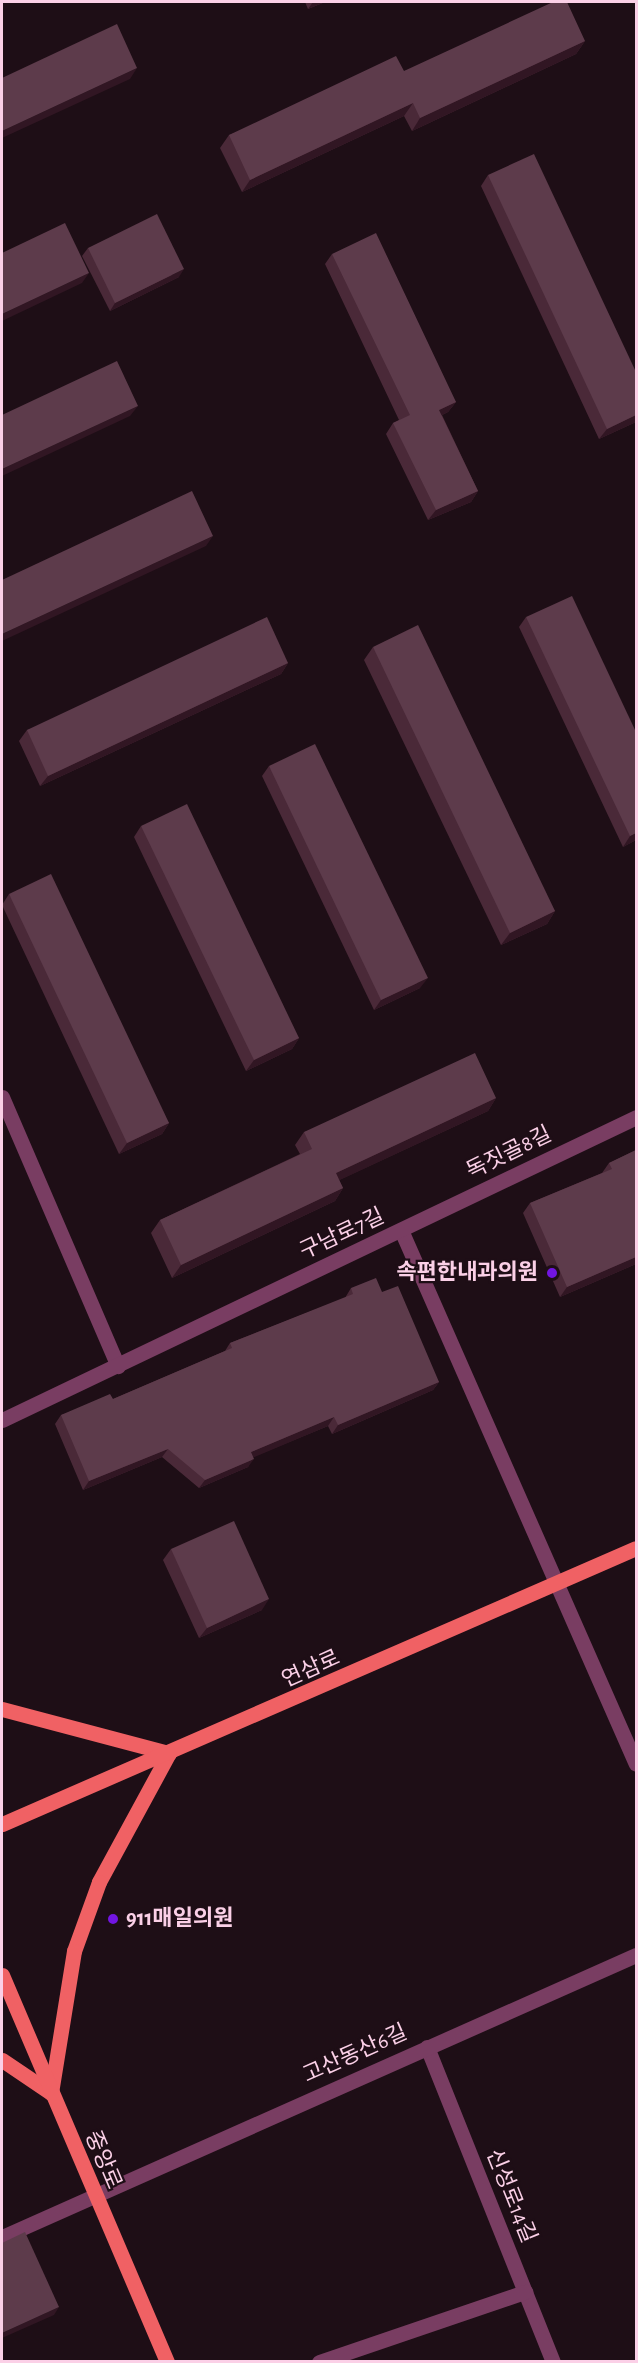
<!DOCTYPE html>
<html>
<head>
<meta charset="utf-8">
<style>
	body { margin:0 }
	#map { position:relative; width:638px; height:2363px; overflow:hidden; background:#1e0e16; font-family:"Alegreya Sans","Noto Sans KR",sans-serif }
	div>[style] { position:absolute }
	.minor>* { height:15px; margin:-7.5px; padding:0 7.5px; transform-origin:7.5px; border-radius:7.5px; background:#793d62 }
	.major>* { height:15px; margin:-7.5px; padding:0 7.5px; transform-origin:7.5px; border-radius:7.5px; background:#f06164 }
	.wall>* { inset:0; background:#4a2938 }
	.shaded-wall>* { inset:0; background:#311623 }
	.building>* { inset:0; background:#5d3b4b }
	.dots>* { width:16px; height:16px; translate:-50% -50%; box-sizing:border-box; border:3px solid #1e0e16; border-radius:50% }
	span { translate:-50% -50%; white-space:nowrap; text-align:center; line-height:1.15; -webkit-text-stroke:4.5px #1e0e16; paint-order:stroke }
	.street-label { font-size:22px; color:#fbd0e7 }
	.poi-label { font-size:22px; color:#fbd0e7; font-weight:700 }
	.right { translate:-100% -50%; text-align:right }
	.left { translate:0 -50%; text-align:left }
	.frame { position:absolute; inset:0; border:3px solid #fbd0e7; pointer-events:none }
</style>
</head>
<body>
<div id="map">
	<div class="minor">
		<div style="left:2px;top:1097px;width:293px;rotate:66.7deg"></div>
		<div style="left:401px;top:1230px;width:583px;rotate:66.25deg"></div>
		<div style="left:2px;top:1420px;width:703px;rotate:-25.54deg"></div>
		<div style="left:427px;top:2047px;width:339px;rotate:68.2deg"></div>
		<div style="left:2px;top:2237px;width:694px;rotate:-23.98deg"></div>
		<div style="left:319px;top:2362px;width:218px;rotate:-18.8deg"></div>
	</div>
	<div class="major">
		<div style="left:2px;top:1709px;width:173px;rotate:14.8deg"></div>
		<div style="left:169px;top:1753px;width:147px;rotate:118.5deg"></div>
		<div style="left:99px;top:1882px;width:73px;rotate:109.9deg"></div>
		<div style="left:74px;top:1951px;width:144px;rotate:99.2deg"></div>
		<div style="left:51px;top:2093px;width:59px;rotate:-146deg"></div>
		<div style="left:2px;top:1824px;width:691px;rotate:-23.52deg"></div>
		<div style="left:2px;top:1975px;width:421px;rotate:66.9deg"></div>
	</div>
	<div class="wall">
		<div style="clip-path:polygon(305px 2px,325px 2px,308px 9px)"></div>
		<div style="clip-path:polygon(585px 41px,576px 54px,412px 131px,404px 116px,242px 192px,220px 148px,229px 135px,404px 71px)"></div>
		<div style="clip-path:polygon(488px 175px,636px 372px,636px 422px,599px 439px,481px 186px)"></div>
		<div style="clip-path:polygon(88px 248px,179px 277px,110px 311px,82px 256px)"></div>
		<div style="clip-path:polygon(332px 254px,456px 402px,448px 412px,442px 415px,478px 491px,471px 502px,428px 520px,386px 434px,393px 423px,399px 420px,325px 264px)"></div>
		<div style="clip-path:polygon(526px 617px,636px 732px,636px 840px,623px 847px,519px 627px)"></div>
		<div style="clip-path:polygon(373px 647px,555px 911px,547px 924px,501px 945px,364px 660px)"></div>
		<div style="clip-path:polygon(288px 663px,281px 674px,40px 786px,19px 741px,27px 730px)"></div>
		<div style="clip-path:polygon(269px 766px,420px 988px,374px 1010px,262px 776px)"></div>
		<div style="clip-path:polygon(141px 826px,299px 1038px,292px 1049px,246px 1071px,134px 837px)"></div>
		<div style="clip-path:polygon(9px 894px,169px 1123px,162px 1134px,119px 1154px,2px 905px)"></div>
		<div style="clip-path:polygon(496px 1098px,488px 1111px,339px 1180px,343px 1188px,335px 1201px,172px 1278px,151px 1233px,160px 1220px,300px 1154px,295px 1145px,304px 1132px)"></div>
		<div style="clip-path:polygon(636px 1150px,636px 1264px,560px 1297px,523px 1213px,530px 1203px,602px 1173px,609px 1163px)"></div>
		<div style="clip-path:polygon(351px 1288px,382px 1292px,439px 1382px,433px 1390px,332px 1434px,328px 1426px,253px 1457px,248px 1467px,199px 1488px,162px 1457px,83px 1490px,55px 1424px,61px 1415px,113px 1399px,225px 1351px,230px 1343px,345px 1298px)"></div>
		<div style="clip-path:polygon(171px 1549px,262px 1610px,199px 1638px,163px 1560px)"></div>
	</div>
	<div class="shaded-wall">
		<div style="clip-path:polygon(313px 2px,325px 2px,308px 9px)"></div>
		<div style="clip-path:polygon(585px 41px,576px 54px,412px 131px,420px 118px)"></div>
		<div style="clip-path:polygon(137px 68px,130px 79px,2px 138px,2px 131px)"></div>
		<div style="clip-path:polygon(413px 103px,404px 116px,242px 192px,250px 180px)"></div>
		<div style="clip-path:polygon(184px 269px,179px 277px,110px 311px,115px 303px)"></div>
		<div style="clip-path:polygon(89px 273px,82px 283px,2px 321px,2px 314px)"></div>
		<div style="clip-path:polygon(456px 402px,448px 412px,432px 420px,439px 410px)"></div>
		<div style="clip-path:polygon(138px 406px,130px 416px,2px 476px,2px 469px)"></div>
		<div style="clip-path:polygon(636px 415px,636px 422px,599px 439px,607px 429px)"></div>
		<div style="clip-path:polygon(478px 491px,471px 502px,428px 520px,436px 510px)"></div>
		<div style="clip-path:polygon(213px 536px,206px 546px,2px 641px,2px 634px)"></div>
		<div style="clip-path:polygon(288px 663px,281px 674px,40px 786px,48px 776px)"></div>
		<div style="clip-path:polygon(636px 833px,636px 840px,623px 847px,630px 836px)"></div>
		<div style="clip-path:polygon(555px 911px,547px 924px,501px 945px,510px 933px)"></div>
		<div style="clip-path:polygon(428px 978px,420px 988px,374px 1010px,381px 1000px)"></div>
		<div style="clip-path:polygon(299px 1038px,292px 1049px,246px 1071px,254px 1060px)"></div>
		<div style="clip-path:polygon(496px 1098px,488px 1111px,327px 1186px,336px 1173px)"></div>
		<div style="clip-path:polygon(169px 1123px,162px 1134px,119px 1154px,127px 1143px)"></div>
		<div style="clip-path:polygon(343px 1188px,335px 1201px,172px 1278px,181px 1265px)"></div>
		<div style="clip-path:polygon(636px 1257px,636px 1264px,560px 1297px,567px 1287px)"></div>
		<div style="clip-path:polygon(439px 1382px,433px 1390px,332px 1434px,338px 1425px)"></div>
		<div style="clip-path:polygon(334px 1417px,328px 1426px,245px 1461px,251px 1452px)"></div>
		<div style="clip-path:polygon(168px 1449px,162px 1457px,83px 1490px,89px 1481px)"></div>
		<div style="clip-path:polygon(254px 1459px,248px 1467px,199px 1488px,205px 1480px)"></div>
		<div style="clip-path:polygon(269px 1599px,262px 1610px,199px 1638px,207px 1628px)"></div>
		<div style="clip-path:polygon(59px 2307px,54px 2315px,2px 2338px,2px 2333px)"></div>
	</div>
	<div class="building">
		<div style="clip-path:polygon(553px 2px,567px 2px,585px 41px,420px 118px,413px 103px,250px 180px,229px 135px,396px 56px,404px 71px)"></div>
		<div style="clip-path:polygon(117px 24px,137px 68px,2px 131px,2px 78px)"></div>
		<div style="clip-path:polygon(534px 154px,636px 372px,636px 415px,607px 429px,488px 175px)"></div>
		<div style="clip-path:polygon(157px 214px,184px 269px,115px 303px,88px 248px)"></div>
		<div style="clip-path:polygon(65px 223px,89px 273px,2px 314px,2px 253px)"></div>
		<div style="clip-path:polygon(376px 233px,456px 402px,439px 410px,478px 491px,436px 510px,393px 423px,410px 415px,332px 254px)"></div>
		<div style="clip-path:polygon(117px 361px,138px 406px,2px 469px,2px 415px)"></div>
		<div style="clip-path:polygon(192px 491px,213px 536px,2px 634px,2px 580px)"></div>
		<div style="clip-path:polygon(572px 596px,636px 732px,636px 833px,630px 836px,526px 617px)"></div>
		<div style="clip-path:polygon(267px 617px,288px 663px,48px 776px,27px 730px)"></div>
		<div style="clip-path:polygon(418px 625px,555px 911px,510px 933px,373px 647px)"></div>
		<div style="clip-path:polygon(315px 744px,428px 978px,381px 1000px,269px 766px)"></div>
		<div style="clip-path:polygon(187px 804px,299px 1038px,254px 1060px,141px 826px)"></div>
		<div style="clip-path:polygon(51px 874px,169px 1123px,127px 1143px,9px 894px)"></div>
		<div style="clip-path:polygon(475px 1053px,496px 1098px,336px 1173px,343px 1188px,181px 1265px,160px 1220px,312px 1149px,304px 1132px)"></div>
		<div style="clip-path:polygon(636px 1150px,636px 1257px,567px 1287px,530px 1203px,612px 1169px,609px 1163px)"></div>
		<div style="clip-path:polygon(376px 1278px,382px 1292px,398px 1286px,439px 1382px,338px 1425px,334px 1417px,251px 1452px,254px 1459px,205px 1480px,168px 1449px,89px 1481px,61px 1415px,110px 1394px,113px 1399px,232px 1348px,230px 1343px,353px 1294px,351px 1288px)"></div>
		<div style="clip-path:polygon(234px 1521px,269px 1599px,207px 1628px,171px 1549px)"></div>
		<div style="clip-path:polygon(25px 2232px,59px 2307px,2px 2333px,2px 2243px)"></div>
	</div>
	<div class="dots">
		<div style="left:552px;top:1273px;background:#7215e2"></div>
		<div style="left:113px;top:1919px;background:#7215e2"></div>
	</div>
	<div class="street-label">
		<span style="left:509px;top:1153px;rotate:-26deg">독짓골8길</span>
		<span style="left:342px;top:1234px;rotate:-25deg">구남로7길</span>
		<span style="left:311px;top:1669px;rotate:-24deg">연삼로</span>
		<span style="left:355px;top:2054px;rotate:-24deg">고산동산6길</span>
		<span style="left:103px;top:2160px;rotate:67deg">중앙로</span>
		<span style="left:511px;top:2196px;rotate:68deg">신성로14길</span>
	</div>
	<div class="poi-label">
		<span class="right" style="left:538px;top:1273px">속편한내과의원</span>
		<span class="left" style="left:126px;top:1919px">911매일의원</span>
	</div>
	<div class="frame"></div>
</div>
</body>
</html>
